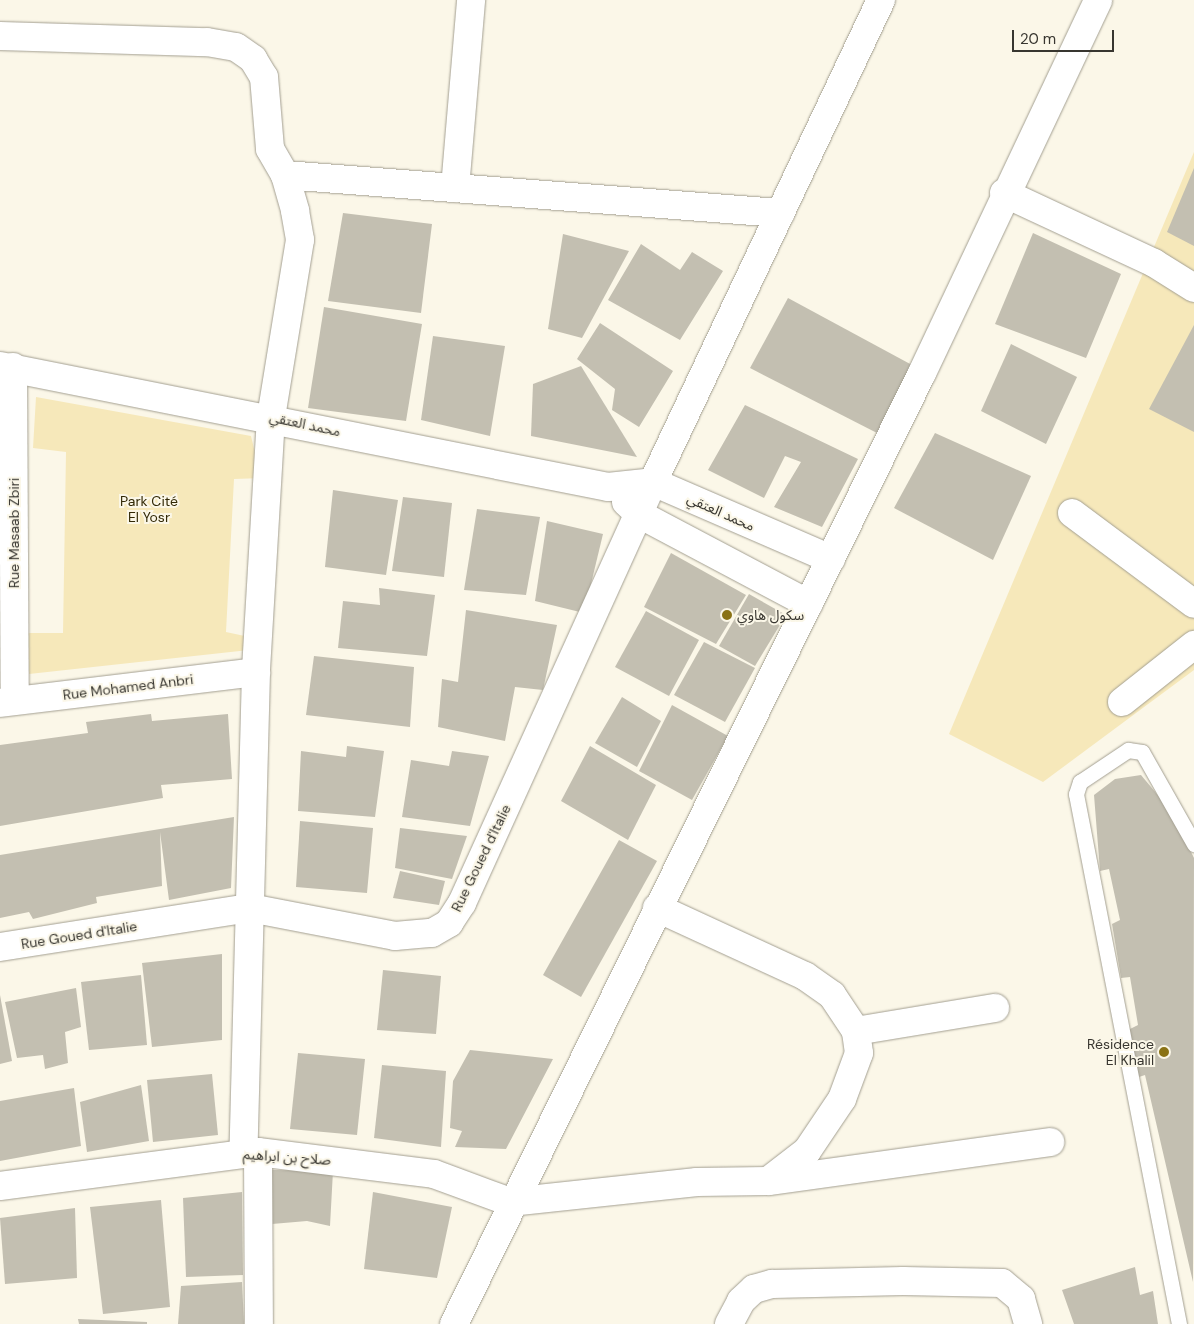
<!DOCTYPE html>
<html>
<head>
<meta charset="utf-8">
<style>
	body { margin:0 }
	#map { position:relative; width:1194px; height:1324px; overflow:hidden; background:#fbf7e8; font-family:"DM Sans","Noto Sans Arabic",sans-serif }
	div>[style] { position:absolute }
	.green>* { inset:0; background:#f6e8ba }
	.building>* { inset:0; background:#c3bfb1 }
	.roads { filter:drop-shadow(0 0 1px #a39f91) drop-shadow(0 0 1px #a39f91) }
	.service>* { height:15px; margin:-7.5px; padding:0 7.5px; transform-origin:7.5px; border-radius:7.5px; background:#fff }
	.minor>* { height:28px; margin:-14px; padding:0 14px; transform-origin:14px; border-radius:14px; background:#fff }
	.tertiary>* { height:28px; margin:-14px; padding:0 14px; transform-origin:14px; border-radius:14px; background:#fff }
	.dots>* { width:14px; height:14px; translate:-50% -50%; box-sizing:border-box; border:2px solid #fbf7e8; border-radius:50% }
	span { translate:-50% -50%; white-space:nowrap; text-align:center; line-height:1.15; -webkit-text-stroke:4px #fbf7e8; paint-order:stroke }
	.street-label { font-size:14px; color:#383630 }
	.park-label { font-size:14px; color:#322906 }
	.poi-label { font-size:14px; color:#383630 }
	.left { translate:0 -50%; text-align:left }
	.right { translate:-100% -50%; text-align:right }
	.scale { position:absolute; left:1012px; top:30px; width:102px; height:22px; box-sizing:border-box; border:2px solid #383630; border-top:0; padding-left:6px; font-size:15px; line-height:18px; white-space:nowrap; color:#383630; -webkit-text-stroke:4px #fbf7e8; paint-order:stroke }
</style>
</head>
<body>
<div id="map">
	<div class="green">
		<div style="clip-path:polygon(1194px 152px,1194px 670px,1043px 782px,949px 734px)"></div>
		<div style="clip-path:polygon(36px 397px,251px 436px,261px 478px,234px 479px,226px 632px,254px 638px,249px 650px,29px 674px,27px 633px,63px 633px,66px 452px,33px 448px)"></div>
	</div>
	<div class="building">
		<div style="clip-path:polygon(1194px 168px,1194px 246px,1167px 232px)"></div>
		<div style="clip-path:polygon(343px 213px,432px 224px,421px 313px,328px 301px)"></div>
		<div style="clip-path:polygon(1033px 233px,1121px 274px,1086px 358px,995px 324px)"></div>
		<div style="clip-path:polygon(563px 234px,629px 251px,582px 338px,548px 329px)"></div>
		<div style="clip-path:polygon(641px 244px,680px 270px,692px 252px,723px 271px,680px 340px,608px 300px)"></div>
		<div style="clip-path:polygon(788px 298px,912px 365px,877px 433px,750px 368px)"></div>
		<div style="clip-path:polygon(324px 307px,422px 324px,406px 421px,308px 408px)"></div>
		<div style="clip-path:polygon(600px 323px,673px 371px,639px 427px,612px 410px,615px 389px,577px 359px)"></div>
		<div style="clip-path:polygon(1194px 325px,1194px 432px,1149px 409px)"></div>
		<div style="clip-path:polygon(433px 336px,505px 346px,490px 436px,421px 420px)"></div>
		<div style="clip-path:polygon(1011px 344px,1077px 377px,1046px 444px,981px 411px)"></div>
		<div style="clip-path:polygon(581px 366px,637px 457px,531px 436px,533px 384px)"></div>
		<div style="clip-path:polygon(745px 405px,858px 459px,822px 527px,774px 507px,801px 462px,785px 456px,764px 498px,708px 470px)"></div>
		<div style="clip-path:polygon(935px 433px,1031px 476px,993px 560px,894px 508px)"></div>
		<div style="clip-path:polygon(333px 490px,398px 500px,386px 575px,325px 567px)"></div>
		<div style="clip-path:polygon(403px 497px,452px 503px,444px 577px,392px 571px)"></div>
		<div style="clip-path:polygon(477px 509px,540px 517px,526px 595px,464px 590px)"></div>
		<div style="clip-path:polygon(547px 521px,603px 534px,584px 613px,535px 601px)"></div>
		<div style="clip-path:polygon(671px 553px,746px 595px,716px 644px,644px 607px)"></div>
		<div style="clip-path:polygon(379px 588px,435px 595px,427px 656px,338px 648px,343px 601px,380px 605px)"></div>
		<div style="clip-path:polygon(749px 594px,786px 615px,755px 666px,719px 646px)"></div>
		<div style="clip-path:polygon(466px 610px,557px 625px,543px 690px,515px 687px,505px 741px,438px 727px,442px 679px,458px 682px)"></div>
		<div style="clip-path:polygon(646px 611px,699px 640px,669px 696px,615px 667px)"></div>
		<div style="clip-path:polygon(704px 642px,755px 668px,725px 722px,674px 695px)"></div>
		<div style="clip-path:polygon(314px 656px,414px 667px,410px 727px,306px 715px)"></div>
		<div style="clip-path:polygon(622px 697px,661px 721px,637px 767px,595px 743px)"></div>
		<div style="clip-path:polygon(672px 705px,728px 736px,692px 800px,639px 771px)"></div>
		<div style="clip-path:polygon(151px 714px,152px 721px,228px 714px,232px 779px,161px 785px,163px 798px,0 826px,0 745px,88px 733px,86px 722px)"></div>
		<div style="clip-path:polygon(347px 746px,384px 751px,375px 817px,298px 811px,301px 751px,346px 757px)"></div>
		<div style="clip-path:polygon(590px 746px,656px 785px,628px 840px,561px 801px)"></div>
		<div style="clip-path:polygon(452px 751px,489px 756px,470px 826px,402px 817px,411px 760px,449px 766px)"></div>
		<div style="clip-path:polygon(1141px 775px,1171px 811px,1194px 858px,1193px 1282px,1145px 1075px,1139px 1077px,1128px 1030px,1138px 1025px,1130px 977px,1121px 978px,1112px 924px,1120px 920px,1109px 869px,1100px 871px,1094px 795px,1115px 779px)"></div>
		<div style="clip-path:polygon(234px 817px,231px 888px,169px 900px,160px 832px,162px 886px,96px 897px,97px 903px,33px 919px,29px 912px,0 918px,0 855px)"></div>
		<div style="clip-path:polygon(300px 821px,373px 828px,367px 893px,296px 887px)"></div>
		<div style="clip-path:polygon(400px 828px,467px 836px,452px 879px,395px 868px)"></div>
		<div style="clip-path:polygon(619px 840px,657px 861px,581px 997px,543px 975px)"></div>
		<div style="clip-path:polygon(400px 871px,445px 881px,439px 905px,393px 898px)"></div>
		<div style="clip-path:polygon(222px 954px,222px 1040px,152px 1047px,142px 963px)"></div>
		<div style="clip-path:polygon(383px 970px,441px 976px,436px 1034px,377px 1030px)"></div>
		<div style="clip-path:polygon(141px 975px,147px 1045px,89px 1050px,81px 982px)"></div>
		<div style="clip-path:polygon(76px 988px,81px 1027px,65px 1032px,68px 1063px,45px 1069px,43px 1055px,17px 1058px,5px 1002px)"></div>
		<div style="clip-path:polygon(0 995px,12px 1061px,0 1064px)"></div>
		<div style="clip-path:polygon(470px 1050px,553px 1059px,506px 1149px,455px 1147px,462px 1131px,450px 1128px,453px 1081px)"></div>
		<div style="clip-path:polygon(298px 1053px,365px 1059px,357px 1135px,290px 1129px)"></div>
		<div style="clip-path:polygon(382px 1065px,446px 1071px,441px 1147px,374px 1138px)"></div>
		<div style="clip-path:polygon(212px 1074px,218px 1135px,153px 1142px,147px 1080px)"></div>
		<div style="clip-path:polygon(141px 1085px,149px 1141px,87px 1152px,80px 1102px)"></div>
		<div style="clip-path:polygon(74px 1088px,81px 1146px,0 1161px,0 1101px)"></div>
		<div style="clip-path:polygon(272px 1170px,333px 1171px,330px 1226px,307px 1221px,272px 1224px)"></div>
		<div style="clip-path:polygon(242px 1192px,243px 1275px,186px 1277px,183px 1198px)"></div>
		<div style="clip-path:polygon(373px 1192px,452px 1207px,437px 1278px,364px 1269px)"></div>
		<div style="clip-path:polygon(161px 1200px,170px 1307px,103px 1314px,90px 1207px)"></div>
		<div style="clip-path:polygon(75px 1208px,77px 1278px,5px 1284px,0 1218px)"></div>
		<div style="clip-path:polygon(1135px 1267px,1140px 1295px,1153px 1291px,1158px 1324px,1074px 1324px,1062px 1290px)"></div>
		<div style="clip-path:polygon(242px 1282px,244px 1324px,178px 1324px,181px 1286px)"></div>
		<div style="clip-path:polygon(78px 1319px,147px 1322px,147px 1324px,79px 1324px)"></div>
	</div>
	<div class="roads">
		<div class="service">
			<div style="left:1179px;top:1324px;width:540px;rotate:-101deg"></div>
			<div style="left:1076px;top:794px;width:13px;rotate:-72deg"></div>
			<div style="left:1080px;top:782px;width:58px;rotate:-33.7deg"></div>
			<div style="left:1128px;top:750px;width:14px;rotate:8deg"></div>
			<div style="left:1142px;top:752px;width:106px;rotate:60.5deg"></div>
		</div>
		<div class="minor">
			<div style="left:0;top:36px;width:207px;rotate:1.7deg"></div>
			<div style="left:207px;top:42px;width:29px;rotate:10deg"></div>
			<div style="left:236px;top:47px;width:21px;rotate:35deg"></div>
			<div style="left:253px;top:59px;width:21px;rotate:59deg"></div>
			<div style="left:264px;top:77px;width:72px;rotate:85.2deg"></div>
			<div style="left:270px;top:149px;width:30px;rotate:60deg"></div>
			<div style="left:285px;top:175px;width:37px;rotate:74deg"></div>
			<div style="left:295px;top:211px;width:29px;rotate:80deg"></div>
			<div style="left:300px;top:240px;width:179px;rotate:99.3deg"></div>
			<div style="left:271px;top:417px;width:255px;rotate:93.4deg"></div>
			<div style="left:256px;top:672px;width:481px;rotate:91.5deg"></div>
			<div style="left:285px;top:175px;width:497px;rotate:4.4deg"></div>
			<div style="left:455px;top:188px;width:189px;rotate:-85.1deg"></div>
			<div style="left:1004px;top:193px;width:166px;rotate:25deg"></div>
			<div style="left:1154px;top:263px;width:47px;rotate:32deg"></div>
			<div style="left:0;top:366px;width:620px;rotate:11.26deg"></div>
			<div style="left:608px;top:487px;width:45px;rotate:-6.3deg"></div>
			<div style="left:653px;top:482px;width:194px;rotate:23.4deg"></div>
			<div style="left:13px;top:367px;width:333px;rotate:89.7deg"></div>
			<div style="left:626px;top:502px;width:18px;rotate:43deg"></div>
			<div style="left:639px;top:514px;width:192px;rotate:27.9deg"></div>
			<div style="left:1072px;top:513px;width:152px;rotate:36.7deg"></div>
			<div style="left:1122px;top:702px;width:92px;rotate:-38.4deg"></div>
			<div style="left:0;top:703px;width:258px;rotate:-6.9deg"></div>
			<div style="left:0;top:947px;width:253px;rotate:-8.9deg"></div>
			<div style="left:250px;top:908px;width:148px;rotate:10.9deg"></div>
			<div style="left:395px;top:936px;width:37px;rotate:-5deg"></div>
			<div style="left:432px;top:933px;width:20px;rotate:-30deg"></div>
			<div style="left:449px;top:923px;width:24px;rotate:-57deg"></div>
			<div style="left:462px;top:903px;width:462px;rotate:-65.6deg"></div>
			<div style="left:653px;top:482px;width:533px;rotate:-64.68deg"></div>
			<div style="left:856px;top:1031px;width:141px;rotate:-9.4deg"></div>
			<div style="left:258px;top:1152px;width:172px;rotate:89.7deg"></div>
			<div style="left:770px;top:1181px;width:283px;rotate:-7.9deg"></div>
			<div style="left:0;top:1186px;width:260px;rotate:-7.5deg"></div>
			<div style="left:258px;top:1152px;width:177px;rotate:7.1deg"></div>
			<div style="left:434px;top:1174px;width:81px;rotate:20.2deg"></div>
			<div style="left:510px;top:1202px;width:188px;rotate:-6.1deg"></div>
			<div style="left:697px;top:1182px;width:71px;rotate:-0.8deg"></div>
			<div style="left:768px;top:1181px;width:49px;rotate:-37.6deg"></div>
			<div style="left:807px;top:1151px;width:63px;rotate:-56.1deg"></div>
			<div style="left:842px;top:1099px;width:49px;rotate:-69.7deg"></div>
			<div style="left:859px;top:1053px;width:22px;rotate:-98deg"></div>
			<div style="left:856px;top:1031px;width:43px;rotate:-123.7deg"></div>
			<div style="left:832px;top:995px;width:33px;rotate:-145deg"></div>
			<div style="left:805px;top:976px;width:163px;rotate:-155.3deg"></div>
			<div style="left:729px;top:1324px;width:26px;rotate:-62deg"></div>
			<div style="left:741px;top:1301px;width:18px;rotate:-43deg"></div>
			<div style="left:754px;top:1289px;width:19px;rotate:-16deg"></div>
			<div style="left:772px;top:1284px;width:131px;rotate:-1.3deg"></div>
			<div style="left:903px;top:1281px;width:99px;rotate:1.2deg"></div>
			<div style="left:1002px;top:1283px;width:25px;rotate:40deg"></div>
			<div style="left:1021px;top:1299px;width:26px;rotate:74deg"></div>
		</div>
		<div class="tertiary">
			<div style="left:454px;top:1324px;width:1060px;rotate:-63.8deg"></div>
			<div style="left:922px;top:373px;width:412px;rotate:-64.7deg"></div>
		</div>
	</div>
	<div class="dots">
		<div style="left:727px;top:615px;background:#8a7214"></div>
		<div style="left:1164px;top:1052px;background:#8a7214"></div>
	</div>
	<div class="street-label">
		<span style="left:305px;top:424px;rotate:12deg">محمد العتقي</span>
		<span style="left:721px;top:512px;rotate:24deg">محمد العتقي</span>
		<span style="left:14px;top:533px;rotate:-90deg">Rue Masaab Zbiri</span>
		<span style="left:128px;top:687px;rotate:-7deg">Rue Mohamed Anbri</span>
		<span style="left:481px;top:858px;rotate:-64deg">Rue Goued d'Italie</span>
		<span style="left:79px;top:935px;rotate:-9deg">Rue Goued d'Italie</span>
		<span style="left:287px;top:1157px;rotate:4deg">صلاح بن ابراهيم</span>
	</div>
	<div class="park-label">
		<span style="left:149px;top:509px">Park Cité<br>El Yosr</span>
	</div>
	<div class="poi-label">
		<span class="left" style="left:737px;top:615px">سكول هاوي</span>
		<span class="right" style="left:1154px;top:1052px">Résidence<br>El Khalil</span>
	</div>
	<div class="scale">20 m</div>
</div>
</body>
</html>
